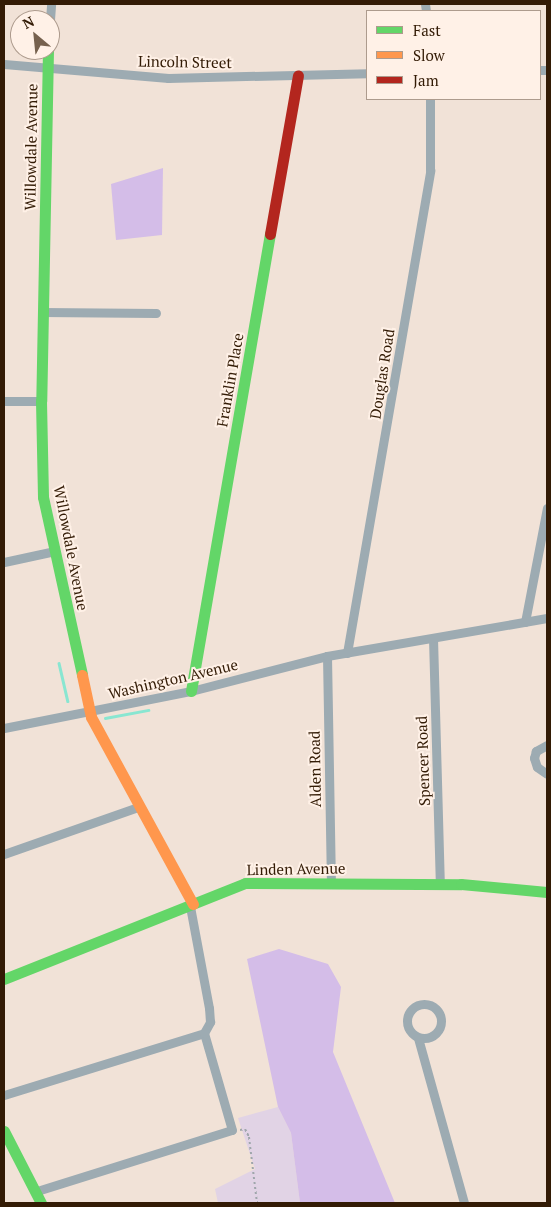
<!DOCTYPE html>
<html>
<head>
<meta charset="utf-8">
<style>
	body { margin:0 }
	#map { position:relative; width:551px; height:1207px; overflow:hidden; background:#f1e2d7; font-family:"PT Serif",serif }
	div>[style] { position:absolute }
	.green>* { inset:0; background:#e1d3e5 }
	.forest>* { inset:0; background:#d4bde8 }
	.stream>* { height:2.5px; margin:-1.25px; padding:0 1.25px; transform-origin:1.25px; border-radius:1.25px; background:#89e6d1 }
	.path>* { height:2px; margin-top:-1px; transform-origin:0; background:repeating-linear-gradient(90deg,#9fa6ab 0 2.5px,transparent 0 5px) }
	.street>* { height:9px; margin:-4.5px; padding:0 4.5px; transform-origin:4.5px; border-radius:4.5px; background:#9dabb2 }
	.street>.ring { margin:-4.5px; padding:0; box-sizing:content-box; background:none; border:9px solid #9dabb2; border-radius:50% }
	.fast>* { height:11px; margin:-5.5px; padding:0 5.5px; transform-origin:5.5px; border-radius:5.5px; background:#63d668 }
	.slow>* { height:11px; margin:-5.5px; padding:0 5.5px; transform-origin:5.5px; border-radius:5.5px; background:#ff974d }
	.jam>* { height:11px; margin:-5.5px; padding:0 5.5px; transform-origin:5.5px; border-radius:5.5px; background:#b3261e }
	span { translate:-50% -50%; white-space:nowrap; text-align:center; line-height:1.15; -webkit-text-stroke:4px #fff1e7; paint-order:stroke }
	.street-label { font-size:15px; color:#331b05 }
	.frame { position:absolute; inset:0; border:5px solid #331b05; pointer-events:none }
	.legend { position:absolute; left:366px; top:10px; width:175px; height:90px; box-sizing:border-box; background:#fff1e7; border:1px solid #ad9b8d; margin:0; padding:6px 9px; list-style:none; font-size:15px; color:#331b05 }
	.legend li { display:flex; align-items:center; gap:10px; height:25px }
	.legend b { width:25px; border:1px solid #ad9b8d }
	.north { position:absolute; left:10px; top:10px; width:50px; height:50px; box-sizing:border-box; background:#fff1e7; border:1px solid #ad9b8d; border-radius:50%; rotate:332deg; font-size:14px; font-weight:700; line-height:20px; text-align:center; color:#331b05 }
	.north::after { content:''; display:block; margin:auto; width:18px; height:22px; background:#76614e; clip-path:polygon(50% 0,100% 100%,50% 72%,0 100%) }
</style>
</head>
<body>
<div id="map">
	<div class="green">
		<div style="clip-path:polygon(278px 1107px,291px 1133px,300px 1203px,218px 1203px,215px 1189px,255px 1169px,238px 1118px)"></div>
	</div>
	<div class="forest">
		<div style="clip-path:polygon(163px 168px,162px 235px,116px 240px,111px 184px)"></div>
		<div style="clip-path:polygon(279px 949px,328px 964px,341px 987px,333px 1052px,395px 1203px,300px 1203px,291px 1133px,278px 1107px,247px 959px)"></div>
	</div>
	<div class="stream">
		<div style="left:59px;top:663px;width:39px;rotate:77deg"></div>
		<div style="left:105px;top:718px;width:44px;rotate:-10.5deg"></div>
	</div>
	<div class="path">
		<div style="left:240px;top:1130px;width:5px;rotate:-11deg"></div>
		<div style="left:245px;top:1129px;width:9px;rotate:63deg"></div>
		<div style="left:249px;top:1137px;width:66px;rotate:83.1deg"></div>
	</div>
	<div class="street">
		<div style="left:425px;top:4px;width:7px;rotate:82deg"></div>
		<div style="left:50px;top:20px;width:16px;rotate:-86deg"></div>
		<div style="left:4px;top:64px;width:165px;rotate:4.9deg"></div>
		<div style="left:168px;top:78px;width:199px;rotate:-1.4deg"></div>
		<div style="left:540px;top:70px;width:7px"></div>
		<div style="left:42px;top:312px;width:114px;rotate:0.5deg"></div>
		<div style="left:4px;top:401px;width:37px"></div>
		<div style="left:4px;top:562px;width:52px;rotate:-12.2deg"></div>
		<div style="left:525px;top:622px;width:116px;rotate:-79.1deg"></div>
		<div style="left:433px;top:638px;width:246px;rotate:88.4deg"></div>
		<div style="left:347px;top:653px;width:490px;rotate:-80.2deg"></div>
		<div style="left:430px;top:170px;width:71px;rotate:-90deg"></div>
		<div style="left:327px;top:656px;width:226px;rotate:89deg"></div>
		<div style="left:4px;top:728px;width:191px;rotate:-11.2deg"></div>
		<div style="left:191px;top:691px;width:140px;rotate:-14.4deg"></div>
		<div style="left:327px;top:656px;width:223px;rotate:-9.8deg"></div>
		<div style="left:547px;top:745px;width:13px;rotate:151deg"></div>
		<div style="left:536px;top:751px;width:7px;rotate:106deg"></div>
		<div style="left:534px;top:758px;width:9px;rotate:72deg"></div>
		<div style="left:537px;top:767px;width:12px;rotate:35deg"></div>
		<div style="left:4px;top:854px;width:142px;rotate:-19.3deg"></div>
		<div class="ring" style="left:407px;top:1004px;width:25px;height:25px"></div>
		<div style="left:418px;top:1038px;width:171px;rotate:74.4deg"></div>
		<div style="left:4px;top:1095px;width:209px;rotate:-17.2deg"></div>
		<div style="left:37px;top:1191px;width:204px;rotate:-17.4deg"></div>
		<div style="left:232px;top:1130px;width:101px;rotate:-106.1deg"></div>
		<div style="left:204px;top:1033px;width:13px;rotate:-61deg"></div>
		<div style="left:210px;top:1022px;width:14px;rotate:-94deg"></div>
		<div style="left:209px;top:1008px;width:104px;rotate:-100.6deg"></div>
	</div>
	<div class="fast">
		<div style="left:48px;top:50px;width:351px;rotate:91.1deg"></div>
		<div style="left:41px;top:401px;width:96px;rotate:88.8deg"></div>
		<div style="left:43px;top:497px;width:182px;rotate:77.6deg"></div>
		<div style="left:191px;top:691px;width:464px;rotate:-80.2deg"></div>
		<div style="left:4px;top:979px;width:259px;rotate:-21.7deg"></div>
		<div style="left:245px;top:883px;width:216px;rotate:0.3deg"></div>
		<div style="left:461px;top:884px;width:86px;rotate:5.3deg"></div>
		<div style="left:4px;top:1131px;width:81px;rotate:62.8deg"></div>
	</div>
	<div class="slow">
		<div style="left:82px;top:675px;width:43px;rotate:77.9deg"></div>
		<div style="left:91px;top:717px;width:213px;rotate:61.4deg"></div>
	</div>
	<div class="jam">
		<div style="left:270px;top:234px;width:161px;rotate:-80deg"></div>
	</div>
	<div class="street-label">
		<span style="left:185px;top:62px;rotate:1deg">Lincoln Street</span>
		<span style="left:31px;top:147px;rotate:-89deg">Willowdale Avenue</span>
		<span style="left:382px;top:374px;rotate:-81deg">Douglas Road</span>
		<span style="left:230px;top:380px;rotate:-80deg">Franklin Place</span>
		<span style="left:71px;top:548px;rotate:79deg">Willowdale Avenue</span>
		<span style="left:173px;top:679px;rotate:-13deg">Washington Avenue</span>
		<span style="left:423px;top:761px;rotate:-92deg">Spencer Road</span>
		<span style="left:315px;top:769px;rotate:-91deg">Alden Road</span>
		<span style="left:296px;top:869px;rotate:-1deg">Linden Avenue</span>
	</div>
	<div class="frame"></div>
	<ul class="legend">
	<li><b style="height:6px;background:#63d668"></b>Fast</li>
	<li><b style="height:6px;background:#ff974d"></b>Slow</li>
	<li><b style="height:6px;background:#b3261e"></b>Jam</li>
	</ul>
	<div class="north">N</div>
</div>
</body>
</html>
